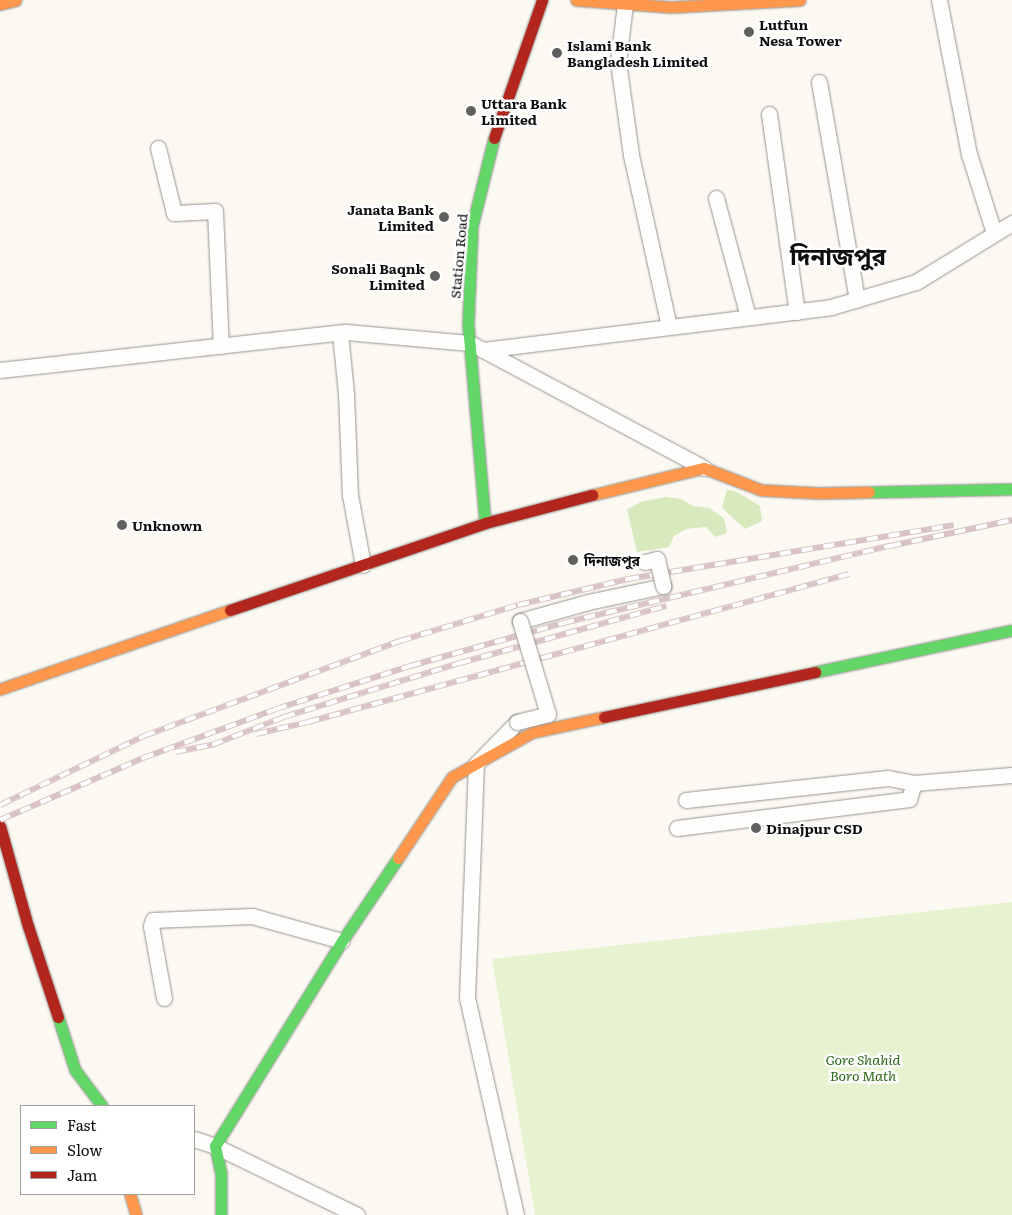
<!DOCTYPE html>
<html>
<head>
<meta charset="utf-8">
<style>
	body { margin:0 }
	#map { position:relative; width:1012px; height:1215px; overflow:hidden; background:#fcf9f2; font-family:Literata,"Noto Sans Bengali",serif }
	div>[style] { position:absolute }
	.green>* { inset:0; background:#e7f2d0 }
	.forest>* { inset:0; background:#d7eabe }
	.roads { filter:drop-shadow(0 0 1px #959491) drop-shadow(0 0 1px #959491) }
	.street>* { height:15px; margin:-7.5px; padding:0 7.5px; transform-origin:7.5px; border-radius:7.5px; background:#fffefd }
	.fast>* { height:11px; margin:-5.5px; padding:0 5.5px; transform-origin:5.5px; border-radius:5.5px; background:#63d668 }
	.slow>* { height:11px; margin:-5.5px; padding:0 5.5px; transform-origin:5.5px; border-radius:5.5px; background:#ff974d }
	.jam>* { height:11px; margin:-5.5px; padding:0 5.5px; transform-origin:5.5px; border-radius:5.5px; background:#b3261e }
	.rail>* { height:5.5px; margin-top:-2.75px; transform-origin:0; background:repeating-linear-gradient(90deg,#fff 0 11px,#d9c3c5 0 22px); box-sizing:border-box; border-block:1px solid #d9c3c5 }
	.bridges { filter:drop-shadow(0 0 1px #959491) drop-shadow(0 0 1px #959491) }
	.street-bridge>* { height:15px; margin:-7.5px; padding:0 7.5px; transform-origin:7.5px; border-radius:7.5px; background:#fffefd }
	.dots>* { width:14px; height:14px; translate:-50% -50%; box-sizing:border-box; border:2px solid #fff; border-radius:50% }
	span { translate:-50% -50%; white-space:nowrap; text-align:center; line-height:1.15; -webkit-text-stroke:5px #fff; paint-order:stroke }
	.poi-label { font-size:14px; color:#0e0e0e; font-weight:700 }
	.left { translate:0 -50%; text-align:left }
	.right { translate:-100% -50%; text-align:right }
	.street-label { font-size:14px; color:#0e0e0e }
	.park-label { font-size:14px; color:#2e6a19; font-style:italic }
	.town-label { font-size:24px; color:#0e0e0e; font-weight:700 }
	.legend { position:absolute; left:20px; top:1105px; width:175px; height:90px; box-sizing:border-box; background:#fff; border:1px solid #9f9f9f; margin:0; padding:6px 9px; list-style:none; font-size:15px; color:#0e0e0e }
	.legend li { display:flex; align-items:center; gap:10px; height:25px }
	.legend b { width:25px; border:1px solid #9f9f9f }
</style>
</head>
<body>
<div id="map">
	<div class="green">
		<div style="clip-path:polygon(1012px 902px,1012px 1215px,535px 1215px,492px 959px)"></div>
	</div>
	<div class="forest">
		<div style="clip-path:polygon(727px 489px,739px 493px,760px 506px,762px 521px,745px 529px,732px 517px,722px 508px)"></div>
		<div style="clip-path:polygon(665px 497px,681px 499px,693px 506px,709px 508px,724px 518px,727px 533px,715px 537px,706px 527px,686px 529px,674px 536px,669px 547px,637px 552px,627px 509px,641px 502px)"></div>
	</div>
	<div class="roads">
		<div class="street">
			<div style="left:939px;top:0;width:157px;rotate:79deg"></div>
			<div style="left:969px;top:154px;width:83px;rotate:72.4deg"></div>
			<div style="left:625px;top:4px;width:58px;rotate:96.9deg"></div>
			<div style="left:618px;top:62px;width:94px;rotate:82deg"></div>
			<div style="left:631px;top:155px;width:176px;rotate:77.5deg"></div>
			<div style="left:819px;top:82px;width:221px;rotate:80.1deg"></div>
			<div style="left:769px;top:114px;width:200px;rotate:82deg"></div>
			<div style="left:158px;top:148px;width:67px;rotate:76.2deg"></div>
			<div style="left:174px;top:213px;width:41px;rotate:-2.8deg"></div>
			<div style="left:215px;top:211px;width:135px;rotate:87.5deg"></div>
			<div style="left:716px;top:198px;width:123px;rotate:74.9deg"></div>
			<div style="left:340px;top:333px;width:60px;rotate:84.3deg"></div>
			<div style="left:346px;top:393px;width:102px;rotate:87.8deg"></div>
			<div style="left:350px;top:495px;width:71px;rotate:79.5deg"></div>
			<div style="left:483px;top:350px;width:351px;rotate:-7deg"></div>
			<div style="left:831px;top:307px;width:89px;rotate:-16.4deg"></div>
			<div style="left:916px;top:282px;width:113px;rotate:-31.6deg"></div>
			<div style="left:0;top:370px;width:348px;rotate:-6.3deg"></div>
			<div style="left:346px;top:332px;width:124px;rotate:5.1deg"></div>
			<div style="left:470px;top:343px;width:265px;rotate:28.1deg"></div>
			<div style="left:520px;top:621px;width:71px;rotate:-15.6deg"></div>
			<div style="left:588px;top:602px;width:77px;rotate:-12deg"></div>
			<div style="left:686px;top:800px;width:203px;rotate:-6.2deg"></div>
			<div style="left:888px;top:778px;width:26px;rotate:11deg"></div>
			<div style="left:914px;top:783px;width:98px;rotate:-4.7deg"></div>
			<div style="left:677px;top:828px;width:234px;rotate:-7.1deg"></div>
			<div style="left:909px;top:799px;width:17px;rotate:-73deg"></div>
			<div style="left:164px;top:998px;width:73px;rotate:-100.2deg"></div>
			<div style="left:151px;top:926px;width:6px;rotate:-72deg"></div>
			<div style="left:153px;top:920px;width:99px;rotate:-2.3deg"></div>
			<div style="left:252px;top:916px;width:93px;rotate:15.5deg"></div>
			<div style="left:194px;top:1139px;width:22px;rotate:18deg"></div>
			<div style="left:215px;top:1146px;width:158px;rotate:25.9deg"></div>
			<div style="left:516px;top:1215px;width:222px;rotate:-102.7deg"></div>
			<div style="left:467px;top:998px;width:234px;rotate:-87.8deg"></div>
			<div style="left:476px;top:764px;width:59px;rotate:-45.7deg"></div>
		</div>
		<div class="fast">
			<div style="left:869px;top:492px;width:143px;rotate:-1.2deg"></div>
			<div style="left:485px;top:523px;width:201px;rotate:-94.9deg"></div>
			<div style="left:468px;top:323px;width:97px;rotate:-87.6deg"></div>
			<div style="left:472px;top:226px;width:91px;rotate:-76deg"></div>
			<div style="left:815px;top:672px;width:201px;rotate:-12deg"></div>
			<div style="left:58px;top:1017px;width:56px;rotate:72.2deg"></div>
			<div style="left:75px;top:1070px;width:45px;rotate:53.1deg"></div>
			<div style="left:221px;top:1215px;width:41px;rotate:-90deg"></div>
			<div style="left:221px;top:1174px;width:29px;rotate:-102deg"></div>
			<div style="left:215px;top:1146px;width:241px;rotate:-58.2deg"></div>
			<div style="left:342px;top:941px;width:100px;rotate:-56deg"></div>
		</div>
		<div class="slow">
			<div style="left:576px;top:0;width:95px;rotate:4.2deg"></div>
			<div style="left:671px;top:7px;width:129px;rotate:-3.1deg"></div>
			<div style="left:0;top:4px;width:16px;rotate:-14deg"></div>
			<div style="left:592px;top:495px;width:115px;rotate:-13.6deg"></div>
			<div style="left:704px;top:468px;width:61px;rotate:21.1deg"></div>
			<div style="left:761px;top:490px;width:58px;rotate:3deg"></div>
			<div style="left:819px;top:493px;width:50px;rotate:-1.1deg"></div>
			<div style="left:0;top:689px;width:243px;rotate:-19deg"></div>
			<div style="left:398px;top:858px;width:97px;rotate:-56.3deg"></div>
			<div style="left:452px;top:777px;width:93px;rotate:-29.1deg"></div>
			<div style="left:533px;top:732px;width:73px;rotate:-11.9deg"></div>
			<div style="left:130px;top:1194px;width:22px;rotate:74deg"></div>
		</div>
		<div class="jam">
			<div style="left:494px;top:138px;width:146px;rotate:-70.8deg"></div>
			<div style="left:230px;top:610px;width:269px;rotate:-18.8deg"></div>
			<div style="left:485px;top:523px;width:111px;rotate:-14.7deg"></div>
			<div style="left:604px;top:717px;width:216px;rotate:-12deg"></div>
			<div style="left:0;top:826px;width:104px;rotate:74.4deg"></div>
			<div style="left:28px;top:926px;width:96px;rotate:71.8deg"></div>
		</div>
	</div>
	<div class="rail">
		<div style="left:256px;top:734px;width:53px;rotate:-13deg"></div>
		<div style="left:308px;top:722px;width:561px;rotate:-15.3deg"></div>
		<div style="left:175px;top:752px;width:38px;rotate:-11deg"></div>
		<div style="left:212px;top:745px;width:77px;rotate:-21.3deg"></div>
		<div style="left:284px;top:717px;width:184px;rotate:-17.1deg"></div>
		<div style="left:460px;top:663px;width:214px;rotate:-15.5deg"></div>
		<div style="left:0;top:805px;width:160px;rotate:-25.6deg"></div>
		<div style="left:144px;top:736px;width:273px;rotate:-20.4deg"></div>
		<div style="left:400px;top:641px;width:123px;rotate:-17deg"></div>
		<div style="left:518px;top:605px;width:113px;rotate:-13.3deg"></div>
		<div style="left:628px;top:579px;width:330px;rotate:-9.4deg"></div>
		<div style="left:0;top:820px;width:156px;rotate:-23.4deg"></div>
		<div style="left:143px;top:758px;width:142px;rotate:-20.2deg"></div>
		<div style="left:276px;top:709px;width:141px;rotate:-17.8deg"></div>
		<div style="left:410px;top:666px;width:159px;rotate:-15.7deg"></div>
		<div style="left:563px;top:623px;width:336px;rotate:-13.3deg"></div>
		<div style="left:890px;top:546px;width:125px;rotate:-12deg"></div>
	</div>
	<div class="bridges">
		<div class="street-bridge">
			<div style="left:645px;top:562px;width:12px;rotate:-14deg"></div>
			<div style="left:657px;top:559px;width:28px;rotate:77deg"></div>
			<div style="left:517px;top:722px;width:32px;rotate:-14deg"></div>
			<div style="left:548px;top:714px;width:97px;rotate:-106.8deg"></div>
		</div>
	</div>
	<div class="dots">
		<div style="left:749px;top:32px;background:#61605e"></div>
		<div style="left:557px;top:53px;background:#61605e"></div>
		<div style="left:471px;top:111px;background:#61605e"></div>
		<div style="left:444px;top:217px;background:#61605e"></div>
		<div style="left:435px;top:276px;background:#61605e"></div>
		<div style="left:122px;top:525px;background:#61605e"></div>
		<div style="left:573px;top:560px;background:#61605e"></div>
		<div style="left:756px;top:828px;background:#61605e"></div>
	</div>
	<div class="poi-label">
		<span class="left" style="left:759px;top:32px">Lutfun<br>Nesa Tower</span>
		<span class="left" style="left:567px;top:53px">Islami Bank<br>Bangladesh Limited</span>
		<span class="left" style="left:481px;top:111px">Uttara Bank<br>Limited</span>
		<span class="right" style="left:434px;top:217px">Janata Bank<br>Limited</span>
		<span class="right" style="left:425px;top:276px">Sonali Baqnk<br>Limited</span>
		<span class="left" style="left:132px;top:525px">Unknown</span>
		<span class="left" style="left:584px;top:560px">দিনাজপুর</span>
		<span class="left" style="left:766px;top:828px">Dinajpur CSD</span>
	</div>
	<div class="street-label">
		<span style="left:458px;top:256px;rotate:-85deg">Station Road</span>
	</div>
	<div class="park-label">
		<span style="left:863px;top:1067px">Gore Shahid<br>Boro Math</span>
	</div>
	<div class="town-label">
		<span style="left:838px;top:255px">দিনাজপুর</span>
	</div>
	<ul class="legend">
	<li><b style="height:6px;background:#63d668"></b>Fast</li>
	<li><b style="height:6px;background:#ff974d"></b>Slow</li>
	<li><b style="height:6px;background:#b3261e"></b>Jam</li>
	</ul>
</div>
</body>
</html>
